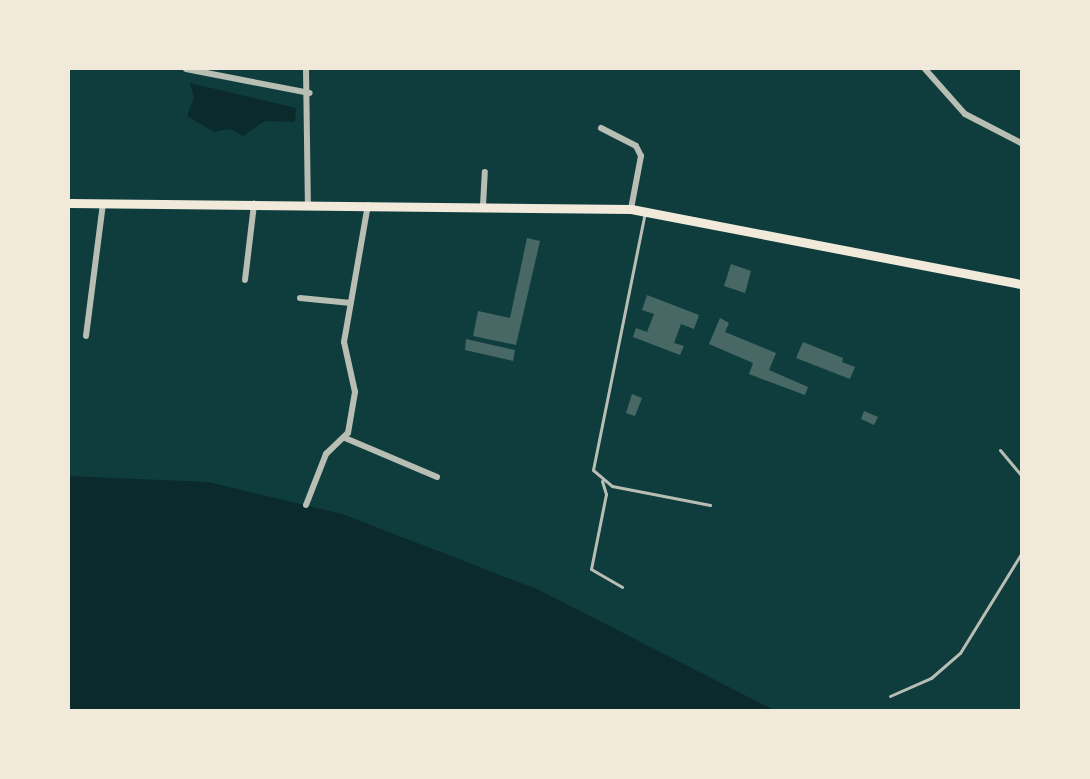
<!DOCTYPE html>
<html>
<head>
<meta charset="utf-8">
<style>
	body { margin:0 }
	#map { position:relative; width:1090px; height:779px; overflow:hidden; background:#0f3d3e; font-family:Quicksand,sans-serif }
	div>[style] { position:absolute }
	.water>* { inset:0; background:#0a2a2b }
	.building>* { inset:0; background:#486865 }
	.service>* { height:3px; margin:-1.5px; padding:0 1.5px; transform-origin:1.5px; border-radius:1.5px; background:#b8beb3 }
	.minor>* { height:6px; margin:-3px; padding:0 3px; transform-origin:3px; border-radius:3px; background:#b8beb3 }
	.primary>* { height:9px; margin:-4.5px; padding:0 4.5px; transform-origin:4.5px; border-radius:4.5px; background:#f1e9da }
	span { translate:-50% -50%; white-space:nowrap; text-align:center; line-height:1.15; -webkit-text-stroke:6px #f1e9da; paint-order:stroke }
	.frame { position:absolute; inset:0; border:70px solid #f1e9da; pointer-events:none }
</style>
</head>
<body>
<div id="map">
	<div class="water">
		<div style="clip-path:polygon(190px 83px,296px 108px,295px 122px,265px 121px,243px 136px,230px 129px,214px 132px,187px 116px,194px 97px)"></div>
		<div style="clip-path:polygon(69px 476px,208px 482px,342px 514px,539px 590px,774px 710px,69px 710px)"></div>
	</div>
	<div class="building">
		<div style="clip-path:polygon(527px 238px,540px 241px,516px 345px,473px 336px,478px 311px,510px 318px)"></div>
		<div style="clip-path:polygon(731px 264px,751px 271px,745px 293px,724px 286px)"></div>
		<div style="clip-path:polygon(647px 295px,699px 315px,694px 329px,681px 324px,674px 343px,684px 346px,680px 355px,633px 337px,636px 328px,647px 332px,654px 314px,642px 310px)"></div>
		<div style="clip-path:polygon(720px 318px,729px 323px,725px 332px,776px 353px,769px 370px,808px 387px,805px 395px,749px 374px,753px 363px,709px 344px)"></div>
		<div style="clip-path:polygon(466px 339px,515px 350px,513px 361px,465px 350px)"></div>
		<div style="clip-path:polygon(803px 342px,843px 358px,842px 362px,855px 367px,850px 379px,796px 358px)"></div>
		<div style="clip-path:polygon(632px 394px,642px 398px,635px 416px,626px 413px)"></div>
		<div style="clip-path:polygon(864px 411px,878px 417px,874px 425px,861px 419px)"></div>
	</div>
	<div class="service">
		<div style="left:645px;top:212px;width:263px;rotate:101.4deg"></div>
		<div style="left:593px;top:470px;width:25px;rotate:40deg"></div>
		<div style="left:612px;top:486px;width:100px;rotate:11deg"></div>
		<div style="left:1000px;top:450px;width:33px;rotate:50deg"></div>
		<div style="left:602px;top:481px;width:14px;rotate:73deg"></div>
		<div style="left:606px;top:494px;width:76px;rotate:101.3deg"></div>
		<div style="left:591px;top:569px;width:36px;rotate:30deg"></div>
		<div style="left:890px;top:696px;width:45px;rotate:-23.7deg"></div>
		<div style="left:931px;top:678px;width:38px;rotate:-41deg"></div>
		<div style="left:960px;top:653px;width:116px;rotate:-58.4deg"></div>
	</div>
	<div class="minor">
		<div style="left:186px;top:69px;width:126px;rotate:11deg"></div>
		<div style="left:306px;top:69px;width:136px;rotate:89.2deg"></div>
		<div style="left:925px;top:69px;width:60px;rotate:48.4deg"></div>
		<div style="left:965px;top:114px;width:63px;rotate:27.4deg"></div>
		<div style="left:601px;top:128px;width:39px;rotate:27deg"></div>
		<div style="left:636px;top:146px;width:11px;rotate:63deg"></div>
		<div style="left:641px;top:156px;width:54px;rotate:100.7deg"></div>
		<div style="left:483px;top:206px;width:34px;rotate:-87deg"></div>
		<div style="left:245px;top:280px;width:77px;rotate:-83.2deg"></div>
		<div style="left:300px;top:298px;width:51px;rotate:5.6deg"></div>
		<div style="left:86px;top:336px;width:134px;rotate:-82.7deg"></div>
		<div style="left:345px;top:438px;width:100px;rotate:23deg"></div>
		<div style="left:306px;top:505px;width:55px;rotate:-68.6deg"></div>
		<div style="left:326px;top:454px;width:30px;rotate:-44deg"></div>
		<div style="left:348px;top:433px;width:42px;rotate:-80.3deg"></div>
		<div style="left:355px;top:392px;width:51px;rotate:-102.4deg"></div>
		<div style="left:344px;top:342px;width:139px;rotate:-80.1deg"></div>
	</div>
	<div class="primary">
		<div style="left:69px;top:203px;width:562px;rotate:0.61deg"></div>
		<div style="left:631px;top:209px;width:397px;rotate:10.9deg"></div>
	</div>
	<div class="frame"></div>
</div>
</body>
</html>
